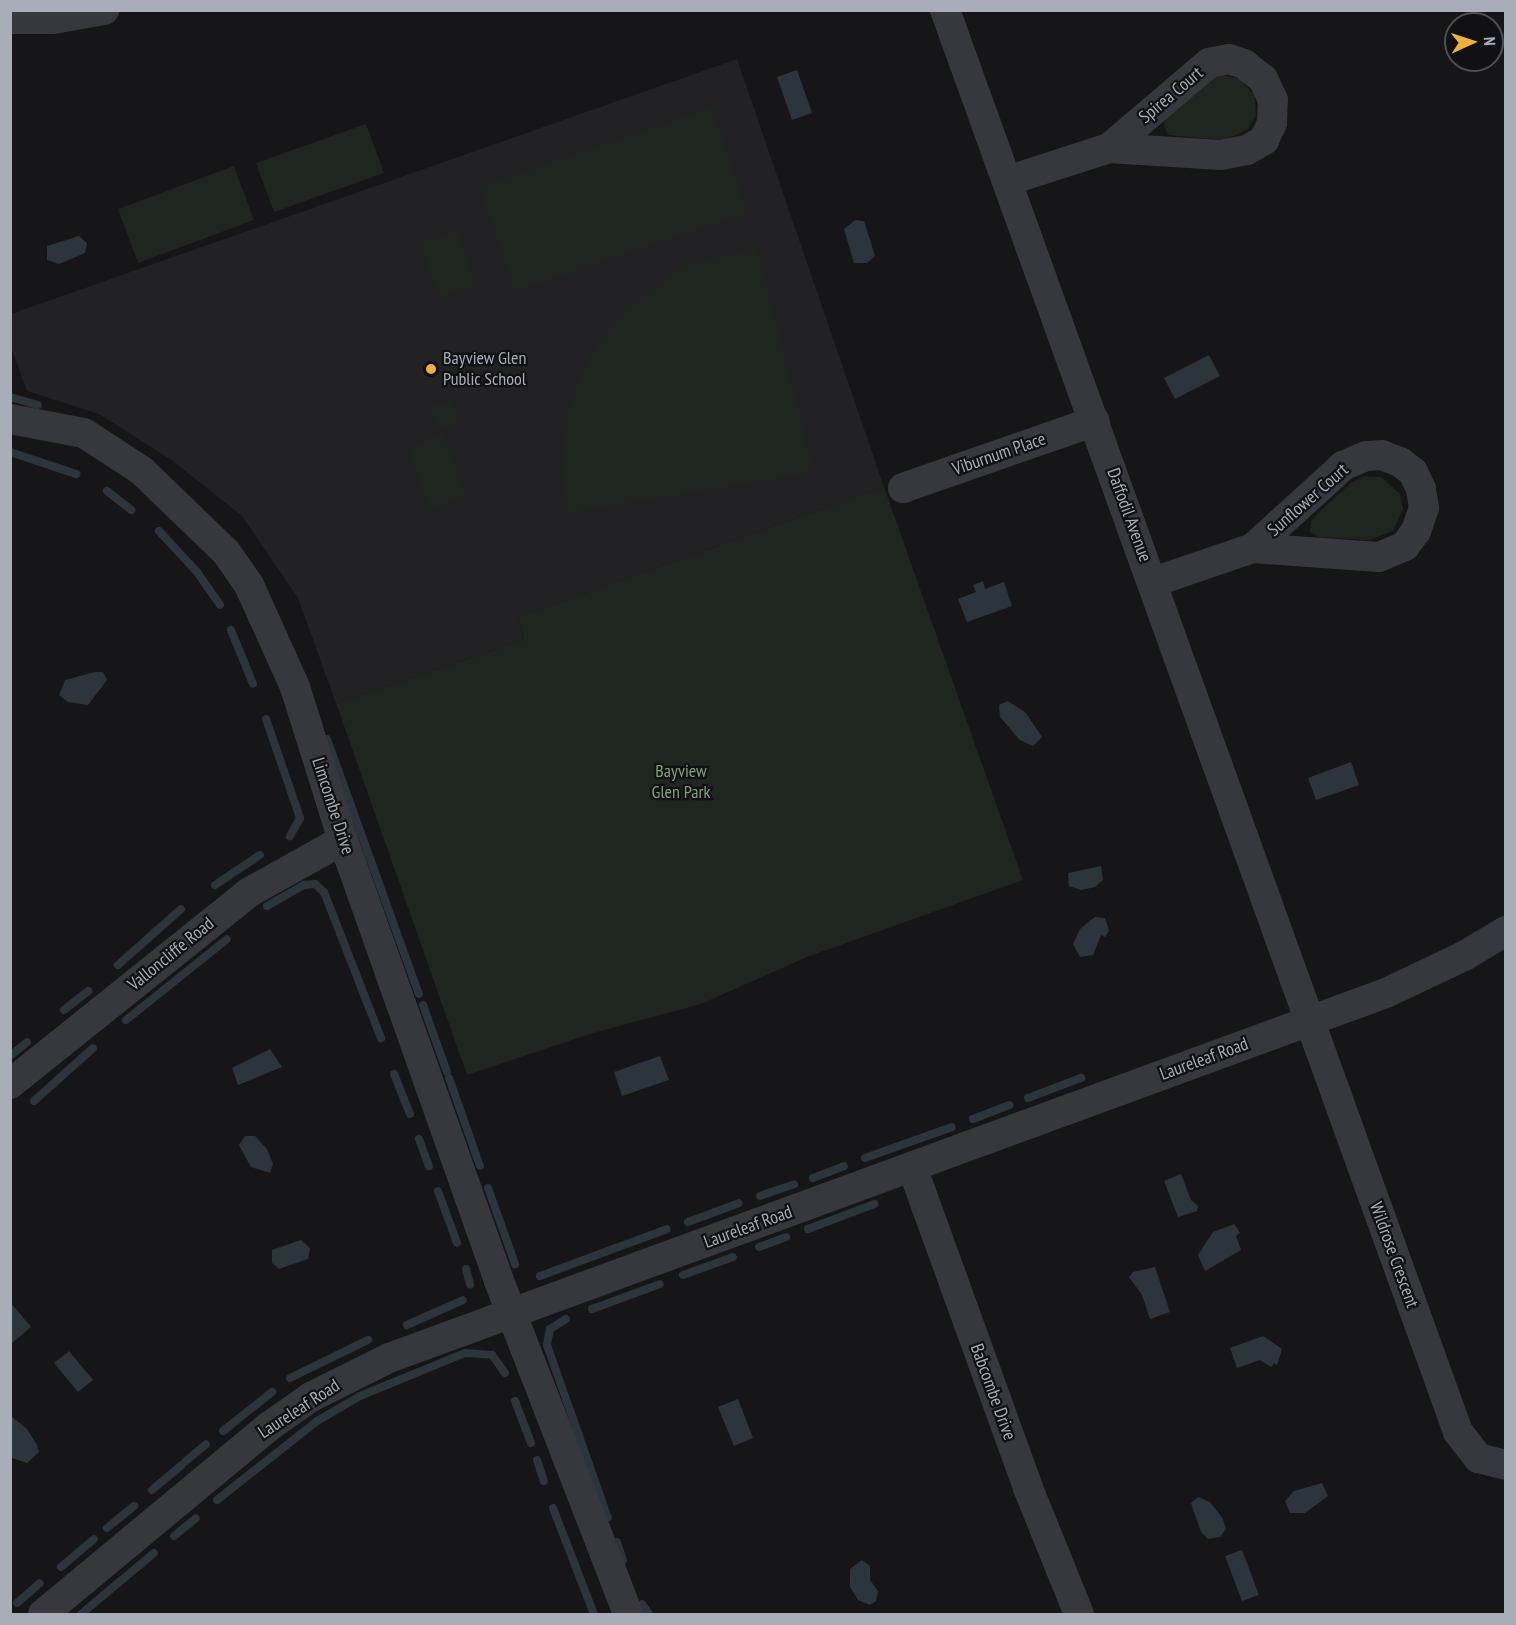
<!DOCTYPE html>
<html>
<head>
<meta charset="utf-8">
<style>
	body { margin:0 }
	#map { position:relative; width:1516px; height:1625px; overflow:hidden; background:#161618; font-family:"PT Sans Narrow",sans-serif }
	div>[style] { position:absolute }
	.built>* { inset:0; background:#222225 }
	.green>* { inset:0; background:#1e261f }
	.water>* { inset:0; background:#2c353c }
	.stream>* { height:8px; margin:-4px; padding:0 4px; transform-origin:4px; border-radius:4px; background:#2c353c }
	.minor>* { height:30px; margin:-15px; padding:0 15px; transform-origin:15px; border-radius:15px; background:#37383d }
	.dots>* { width:16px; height:16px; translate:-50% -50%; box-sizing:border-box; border:3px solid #111113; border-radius:50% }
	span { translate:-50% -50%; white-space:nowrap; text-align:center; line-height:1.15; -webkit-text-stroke:4.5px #111113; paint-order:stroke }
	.street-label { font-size:18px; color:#a8adb8 }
	.poi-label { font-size:18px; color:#a8adb8 }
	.left { translate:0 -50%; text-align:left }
	.park-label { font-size:18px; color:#7fa381 }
	.frame { position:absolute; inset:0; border:12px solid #a8adb8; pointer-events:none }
	.north { position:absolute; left:1444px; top:12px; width:60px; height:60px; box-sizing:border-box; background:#111113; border:2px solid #4d4f55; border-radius:50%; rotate:87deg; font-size:16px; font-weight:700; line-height:24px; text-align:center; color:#a8adb8 }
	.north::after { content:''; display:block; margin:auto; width:21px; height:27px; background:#f2b134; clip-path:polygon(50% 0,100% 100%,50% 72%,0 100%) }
</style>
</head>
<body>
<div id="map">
	<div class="built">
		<div style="clip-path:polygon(737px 59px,884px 487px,518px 617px,524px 640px,336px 703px,298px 598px,242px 516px,173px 461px,99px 414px,27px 391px,11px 347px,11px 314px)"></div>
	</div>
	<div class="green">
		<div style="clip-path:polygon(1223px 75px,1240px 79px,1255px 96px,1256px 116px,1247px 130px,1224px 140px,1168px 135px,1164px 123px,1167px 118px,1215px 77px)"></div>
		<div style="clip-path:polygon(712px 107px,748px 213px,515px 292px,479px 187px)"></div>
		<div style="clip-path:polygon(366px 124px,384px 173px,274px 212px,256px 163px)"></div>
		<div style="clip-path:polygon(234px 166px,254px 220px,138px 263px,118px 209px)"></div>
		<div style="clip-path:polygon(458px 230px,477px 285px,439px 298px,420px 243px)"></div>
		<div style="clip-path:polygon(757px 247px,809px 452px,812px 463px,806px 474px,568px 513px,561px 471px,568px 408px,598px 342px,631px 305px,686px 265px)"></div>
		<div style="clip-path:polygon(453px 399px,460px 422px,437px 430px,430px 406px)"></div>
		<div style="clip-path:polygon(443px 433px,466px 496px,430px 510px,407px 447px)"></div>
		<div style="clip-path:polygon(1365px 476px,1381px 477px,1400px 494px,1403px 509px,1393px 531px,1369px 540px,1319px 537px,1310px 532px,1311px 521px,1319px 512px,1351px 483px)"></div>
		<div style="clip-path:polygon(884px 487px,1023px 880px,807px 957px,701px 1004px,593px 1033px,467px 1075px,336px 703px,524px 640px,518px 617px)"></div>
	</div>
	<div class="water">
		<div style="clip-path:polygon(797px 70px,812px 113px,792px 120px,777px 77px)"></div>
		<div style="clip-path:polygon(855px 220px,864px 221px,875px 256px,867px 263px,854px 263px,844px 229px)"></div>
		<div style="clip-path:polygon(79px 236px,87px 243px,85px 253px,59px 264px,47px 260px,47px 246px)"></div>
		<div style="clip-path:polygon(1209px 355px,1220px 376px,1175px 399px,1164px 378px)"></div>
		<div style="clip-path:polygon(983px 581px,985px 589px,1004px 582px,1012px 606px,967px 622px,958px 599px,976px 592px,973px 585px)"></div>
		<div style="clip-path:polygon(95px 672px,103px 672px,107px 680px,88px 705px,68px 702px,59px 695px,65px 680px)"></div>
		<div style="clip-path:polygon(1008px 701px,1026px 713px,1042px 737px,1033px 746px,1020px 740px,1000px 717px,999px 705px)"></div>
		<div style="clip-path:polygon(1351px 762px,1359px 785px,1316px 800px,1308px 778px)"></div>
		<div style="clip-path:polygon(1101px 866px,1103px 880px,1095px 887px,1081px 890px,1069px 886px,1068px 873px)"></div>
		<div style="clip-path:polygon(1095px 917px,1105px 918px,1109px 931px,1105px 937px,1101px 935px,1093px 955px,1080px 957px,1073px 944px,1080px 929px)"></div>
		<div style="clip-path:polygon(270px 1049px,282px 1067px,238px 1085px,232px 1068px)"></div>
		<div style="clip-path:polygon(660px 1056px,669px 1080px,622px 1096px,614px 1072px)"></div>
		<div style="clip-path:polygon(245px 1136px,255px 1136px,267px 1149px,273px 1164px,270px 1173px,251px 1167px,239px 1145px)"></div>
		<div style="clip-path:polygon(1181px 1174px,1191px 1200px,1198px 1206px,1197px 1211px,1178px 1217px,1164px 1181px)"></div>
		<div style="clip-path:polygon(1234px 1224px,1240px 1233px,1236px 1236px,1241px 1250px,1205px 1271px,1198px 1255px,1213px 1232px)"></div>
		<div style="clip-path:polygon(301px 1240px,310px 1248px,308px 1259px,279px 1269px,272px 1263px,272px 1250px)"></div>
		<div style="clip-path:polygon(1155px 1267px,1170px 1312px,1150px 1319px,1142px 1295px,1129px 1277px,1133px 1272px)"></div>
		<div style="clip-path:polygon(10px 1302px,31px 1327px,12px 1343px,10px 1341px)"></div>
		<div style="clip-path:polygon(1263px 1336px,1282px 1349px,1277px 1365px,1274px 1363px,1271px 1367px,1260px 1360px,1237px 1368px,1230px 1348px)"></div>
		<div style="clip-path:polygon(69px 1351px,93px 1380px,78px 1392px,54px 1363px)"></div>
		<div style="clip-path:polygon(738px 1399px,753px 1438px,734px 1446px,718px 1407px)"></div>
		<div style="clip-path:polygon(11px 1416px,27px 1429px,37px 1445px,39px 1452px,27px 1463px,12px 1458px)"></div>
		<div style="clip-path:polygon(1322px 1483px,1328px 1496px,1305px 1513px,1290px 1513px,1285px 1501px,1294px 1491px)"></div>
		<div style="clip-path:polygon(1198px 1497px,1210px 1502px,1223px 1519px,1226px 1529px,1220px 1537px,1208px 1539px,1201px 1532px,1191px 1503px)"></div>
		<div style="clip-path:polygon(1242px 1550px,1259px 1595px,1242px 1601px,1225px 1556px)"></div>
		<div style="clip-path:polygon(862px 1560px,870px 1566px,870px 1580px,878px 1591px,876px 1601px,870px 1605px,858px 1600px,850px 1587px,850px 1569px)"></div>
	</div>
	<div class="stream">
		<div style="left:10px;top:397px;width:29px;rotate:16deg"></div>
		<div style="left:10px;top:452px;width:70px;rotate:18.4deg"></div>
		<div style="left:107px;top:491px;width:31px;rotate:38deg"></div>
		<div style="left:159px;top:531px;width:56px;rotate:47.2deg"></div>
		<div style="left:197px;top:572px;width:40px;rotate:55.1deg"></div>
		<div style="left:231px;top:630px;width:58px;rotate:67.8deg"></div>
		<div style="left:266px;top:719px;width:105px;rotate:71deg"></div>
		<div style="left:300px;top:818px;width:21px;rotate:119deg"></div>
		<div style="left:327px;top:739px;width:271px;rotate:70.2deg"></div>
		<div style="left:215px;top:885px;width:54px;rotate:-33.7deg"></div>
		<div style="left:267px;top:906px;width:43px;rotate:-29.6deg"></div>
		<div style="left:304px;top:885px;width:11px;rotate:-5deg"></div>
		<div style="left:315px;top:884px;width:12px;rotate:42deg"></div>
		<div style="left:324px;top:892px;width:157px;rotate:68.7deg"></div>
		<div style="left:118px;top:965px;width:84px;rotate:-41.6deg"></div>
		<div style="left:423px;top:1005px;width:71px;rotate:70.3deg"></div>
		<div style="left:64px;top:1010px;width:31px;rotate:-38deg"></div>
		<div style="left:126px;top:1020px;width:129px;rotate:-38.7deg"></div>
		<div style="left:10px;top:1056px;width:22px;rotate:-39deg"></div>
		<div style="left:394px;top:1074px;width:43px;rotate:68.2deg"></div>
		<div style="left:449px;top:1078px;width:93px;rotate:70.6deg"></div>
		<div style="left:1028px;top:1098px;width:57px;rotate:-20.7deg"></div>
		<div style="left:34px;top:1101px;width:79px;rotate:-41.9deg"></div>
		<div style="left:973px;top:1119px;width:39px;rotate:-21deg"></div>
		<div style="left:419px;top:1139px;width:29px;rotate:70deg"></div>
		<div style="left:865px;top:1158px;width:92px;rotate:-19.6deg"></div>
		<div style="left:813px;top:1178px;width:33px;rotate:-21deg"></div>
		<div style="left:488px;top:1188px;width:81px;rotate:70.4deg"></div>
		<div style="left:438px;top:1191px;width:55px;rotate:69.9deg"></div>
		<div style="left:760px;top:1196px;width:36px;rotate:-19deg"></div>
		<div style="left:688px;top:1222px;width:54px;rotate:-20.4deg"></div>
		<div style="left:808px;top:1229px;width:71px;rotate:-20.7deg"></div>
		<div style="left:759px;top:1247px;width:29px;rotate:-20deg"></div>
		<div style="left:466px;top:1269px;width:16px;rotate:75deg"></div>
		<div style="left:683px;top:1275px;width:53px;rotate:-19.8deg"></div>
		<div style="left:540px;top:1276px;width:135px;rotate:-20.3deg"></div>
		<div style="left:592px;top:1309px;width:72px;rotate:-20.2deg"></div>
		<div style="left:566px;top:1319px;width:19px;rotate:148deg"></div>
		<div style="left:550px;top:1329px;width:16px;rotate:101deg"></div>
		<div style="left:547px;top:1345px;width:183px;rotate:70.6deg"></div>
		<div style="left:407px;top:1325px;width:61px;rotate:-24.1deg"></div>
		<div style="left:290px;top:1378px;width:87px;rotate:-26deg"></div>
		<div style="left:515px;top:1401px;width:45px;rotate:69.1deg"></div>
		<div style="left:223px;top:1431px;width:63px;rotate:-38.5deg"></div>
		<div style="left:537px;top:1460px;width:22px;rotate:72deg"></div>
		<div style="left:186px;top:1461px;width:26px;rotate:-40deg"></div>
		<div style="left:152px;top:1490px;width:39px;rotate:-40deg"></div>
		<div style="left:217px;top:1500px;width:127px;rotate:-38.3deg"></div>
		<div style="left:317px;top:1421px;width:50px;rotate:-30.2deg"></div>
		<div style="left:360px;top:1396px;width:113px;rotate:-22.3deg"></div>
		<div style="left:465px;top:1353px;width:27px;rotate:4deg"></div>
		<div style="left:492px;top:1355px;width:22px;rotate:54deg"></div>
		<div style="left:553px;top:1508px;width:114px;rotate:68.9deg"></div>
		<div style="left:107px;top:1528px;width:35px;rotate:-39deg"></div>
		<div style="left:174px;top:1536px;width:28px;rotate:-39deg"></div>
		<div style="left:617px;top:1542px;width:19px;rotate:72deg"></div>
		<div style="left:61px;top:1567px;width:43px;rotate:-40.3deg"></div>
		<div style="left:17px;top:1603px;width:30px;rotate:-41deg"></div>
		<div style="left:642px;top:1604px;width:12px;rotate:55deg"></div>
		<div style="left:81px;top:1614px;width:95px;rotate:-39.9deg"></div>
	</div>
	<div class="minor">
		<div style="left:945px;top:10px;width:1512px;rotate:70.16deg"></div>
		<div style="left:1458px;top:1432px;width:33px;rotate:52deg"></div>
		<div style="left:1478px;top:1458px;width:29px;rotate:14deg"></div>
		<div style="left:10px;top:19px;width:43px"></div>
		<div style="left:53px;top:19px;width:52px;rotate:-10deg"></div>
		<div style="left:1007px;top:181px;width:107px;rotate:-17.9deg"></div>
		<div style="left:1109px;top:148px;width:112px;rotate:3.6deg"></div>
		<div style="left:1221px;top:155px;width:26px;rotate:-11deg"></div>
		<div style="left:1247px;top:150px;width:20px;rotate:-30deg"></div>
		<div style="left:1264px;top:140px;width:19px;rotate:-65deg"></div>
		<div style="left:1272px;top:123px;width:23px;rotate:-88deg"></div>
		<div style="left:1273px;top:100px;width:23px;rotate:-115deg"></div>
		<div style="left:1263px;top:79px;width:24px;rotate:-142deg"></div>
		<div style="left:1244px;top:64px;width:16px;rotate:-162deg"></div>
		<div style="left:1229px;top:59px;width:20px;rotate:169deg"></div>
		<div style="left:1209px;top:63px;width:131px;rotate:139.6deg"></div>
		<div style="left:10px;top:419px;width:75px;rotate:10.7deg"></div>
		<div style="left:84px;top:433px;width:69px;rotate:33.2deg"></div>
		<div style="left:142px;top:471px;width:117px;rotate:44deg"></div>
		<div style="left:226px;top:552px;width:40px;rotate:55.1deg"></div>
		<div style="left:249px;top:585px;width:112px;rotate:65.7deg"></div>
		<div style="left:295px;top:687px;width:160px;rotate:72.6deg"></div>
		<div style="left:343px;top:840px;width:468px;rotate:70.5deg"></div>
		<div style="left:499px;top:1281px;width:357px;rotate:68.8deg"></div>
		<div style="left:903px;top:488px;width:203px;rotate:-19.2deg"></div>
		<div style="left:1153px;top:582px;width:106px;rotate:-18.8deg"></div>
		<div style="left:1253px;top:548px;width:126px;rotate:4.1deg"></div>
		<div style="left:1379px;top:557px;width:28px;rotate:-23deg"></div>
		<div style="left:1405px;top:546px;width:19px;rotate:-54deg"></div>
		<div style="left:1416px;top:531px;width:24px;rotate:-71deg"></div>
		<div style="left:1424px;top:508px;width:19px;rotate:-99deg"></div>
		<div style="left:1421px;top:489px;width:19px;rotate:-115deg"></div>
		<div style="left:1413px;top:472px;width:16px;rotate:-142deg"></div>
		<div style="left:1400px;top:462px;width:19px;rotate:-159deg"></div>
		<div style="left:1382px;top:455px;width:16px;rotate:176deg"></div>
		<div style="left:1366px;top:456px;width:25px;rotate:157deg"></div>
		<div style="left:1343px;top:466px;width:122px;rotate:137.7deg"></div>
		<div style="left:10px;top:1084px;width:305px;rotate:-38.7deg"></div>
		<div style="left:248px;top:893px;width:109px;rotate:-29.2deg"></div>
		<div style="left:912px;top:1167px;width:341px;rotate:70.1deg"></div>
		<div style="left:1028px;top:1488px;width:136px;rotate:68deg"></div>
		<div style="left:43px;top:1614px;width:293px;rotate:-39.7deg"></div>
		<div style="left:268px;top:1427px;width:52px;rotate:-34.9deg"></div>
		<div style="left:311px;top:1397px;width:87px;rotate:-26.6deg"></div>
		<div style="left:389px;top:1358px;width:1062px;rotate:-20.11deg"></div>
		<div style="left:1386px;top:993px;width:86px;rotate:-25.4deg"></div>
		<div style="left:1464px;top:956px;width:49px;rotate:-30.8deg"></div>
	</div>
	<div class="dots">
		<div style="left:431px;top:369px;background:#f2b134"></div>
	</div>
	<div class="street-label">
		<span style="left:1171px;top:95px;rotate:-40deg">Spirea Court</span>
		<span style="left:999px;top:454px;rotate:-19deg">Viburnum Place</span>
		<span style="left:1308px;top:500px;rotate:-41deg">Sunflower Court</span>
		<span style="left:1129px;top:515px;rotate:70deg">Daffodil Avenue</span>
		<span style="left:333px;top:806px;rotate:72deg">Limcombe Drive</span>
		<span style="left:171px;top:954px;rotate:-39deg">Valloncliffe Road</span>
		<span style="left:1204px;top:1059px;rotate:-20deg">Laureleaf Road</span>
		<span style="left:748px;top:1227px;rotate:-20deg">Laureleaf Road</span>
		<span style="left:1394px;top:1255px;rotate:70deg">Wildrose Crescent</span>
		<span style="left:993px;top:1392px;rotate:70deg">Babcombe Drive</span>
		<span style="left:299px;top:1409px;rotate:-33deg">Laureleaf Road</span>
	</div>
	<div class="poi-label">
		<span class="left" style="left:443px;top:369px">Bayview Glen<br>Public School</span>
	</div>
	<div class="park-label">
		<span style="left:681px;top:782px">Bayview<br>Glen Park</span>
	</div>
	<div class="frame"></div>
	<div class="north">N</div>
</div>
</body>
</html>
